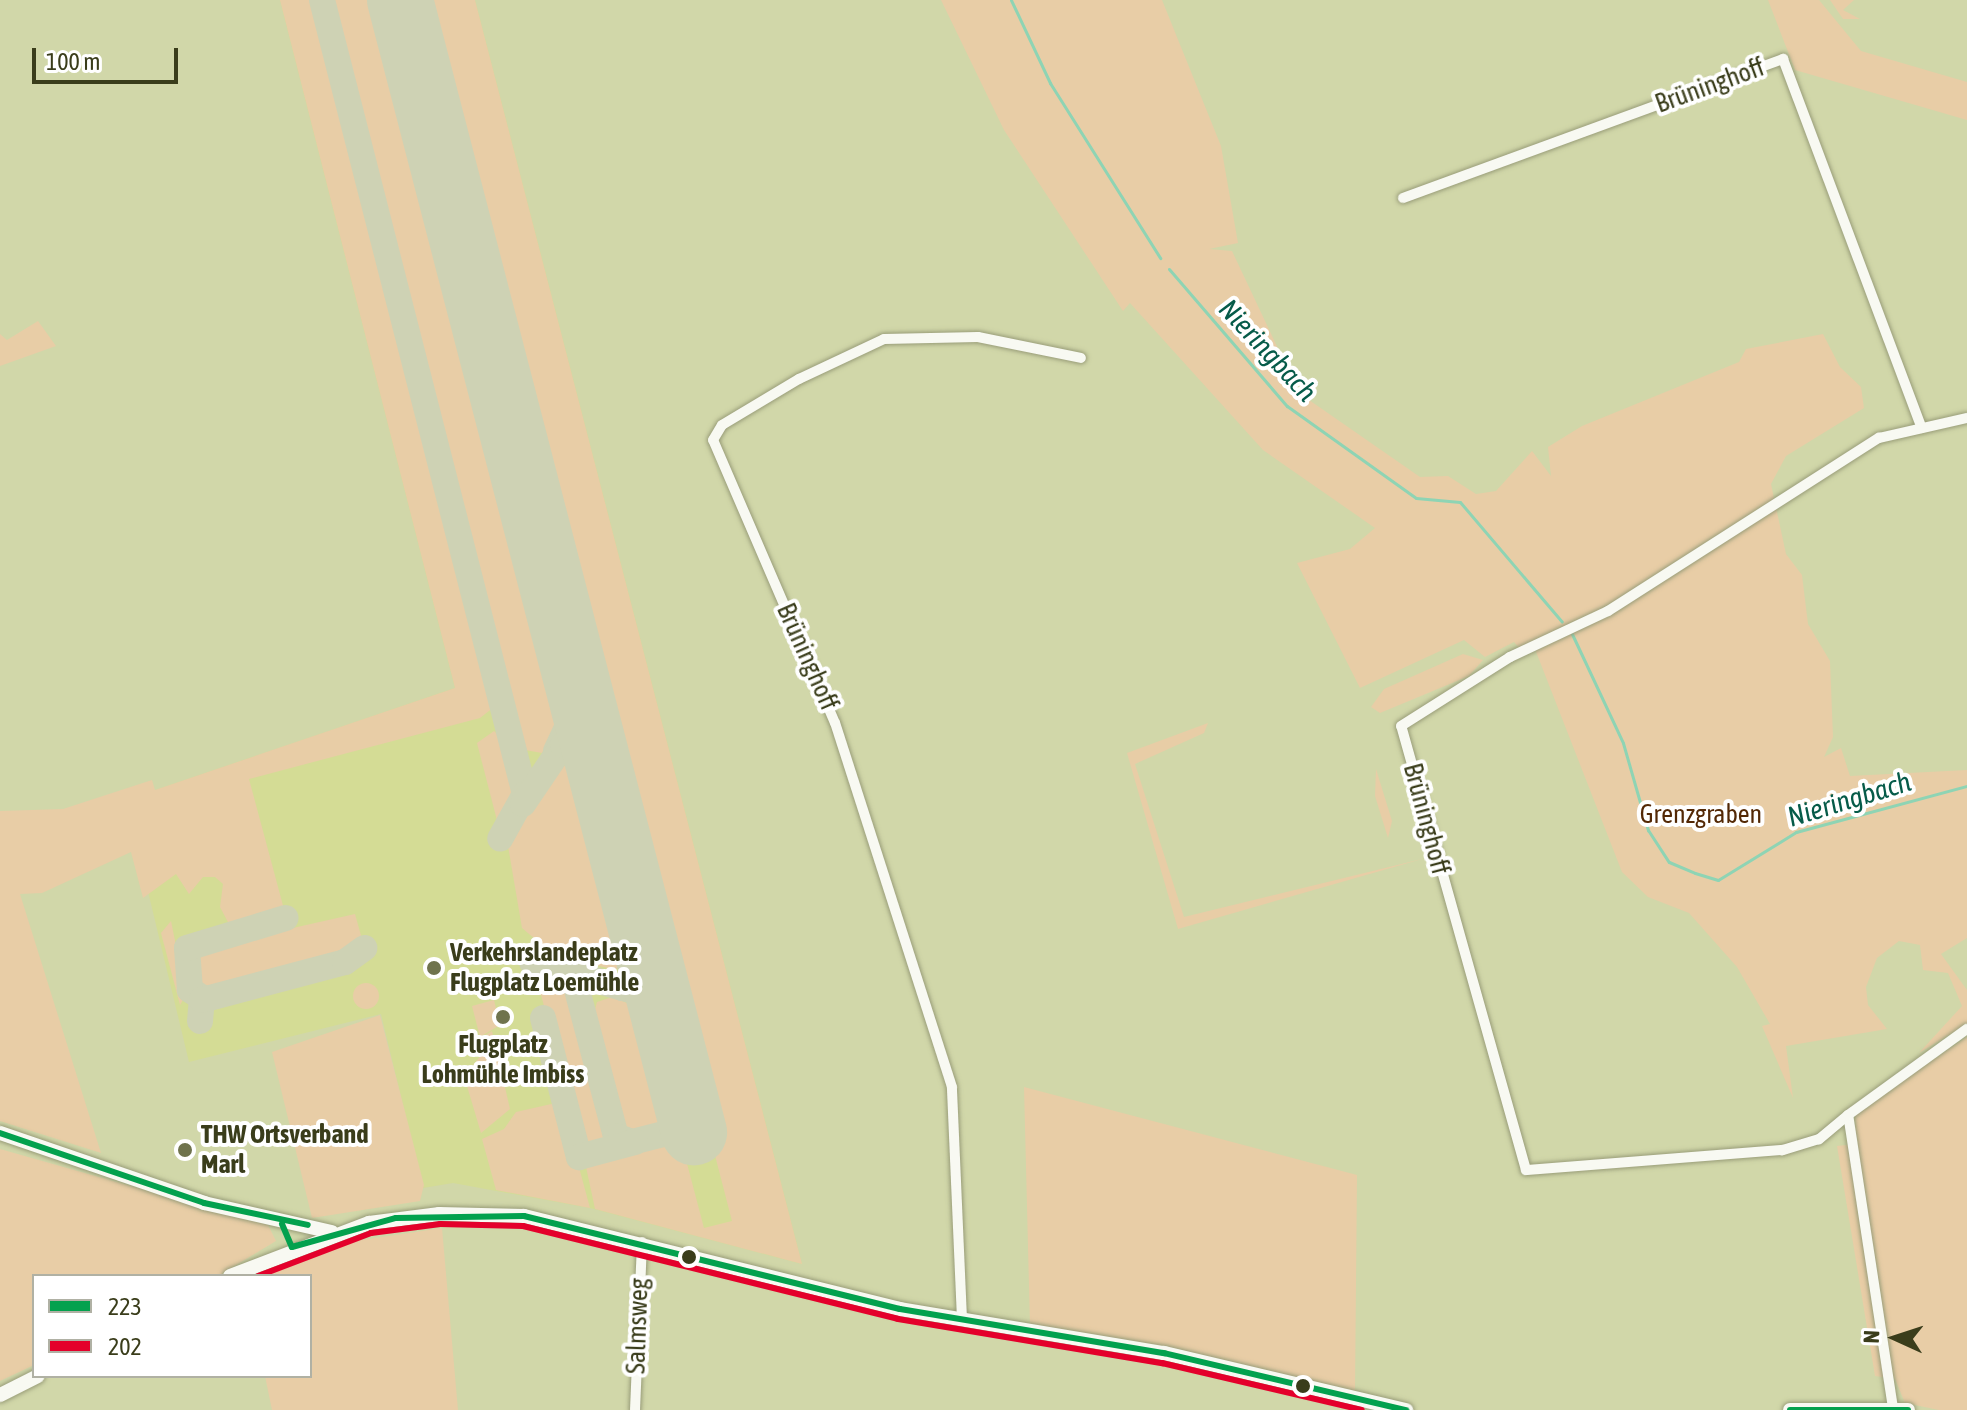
<!DOCTYPE html>
<html>
<head>
<meta charset="utf-8">
<style>
	body { margin:0 }
	#map { position:relative; width:1967px; height:1410px; overflow:hidden; background:#d1d7a9; font-family:"Asap Condensed",sans-serif }
	div>[style] { position:absolute }
	.built>* { inset:0; background:#d4dc95 }
	.green>* { inset:0; background:#e8cda6 }
	.round { border-radius:50% }
	.stream>* { height:3px; margin:-1.5px; padding:0 1.5px; transform-origin:1.5px; border-radius:1.5px; background:#8ed4b4 }
	.taxiway>* { height:26px; margin:-13px; padding:0 13px; transform-origin:13px; border-radius:13px; background:#ced2b4 }
	.runway>* { height:66px; margin:-33px; padding:0 33px; transform-origin:33px; border-radius:33px; background:#ced2b4 }
	.roads { filter:drop-shadow(0 0 2px #999d79) drop-shadow(0 0 2px #999d79) }
	.minor>* { height:10px; margin:-5px; padding:0 5px; transform-origin:5px; border-radius:5px; background:#f8f9f2 }
	.tertiary>* { height:14px; margin:-7px; padding:0 7px; transform-origin:7px; border-radius:7px; background:#f8f9f2 }
	.bus-1>* { height:6px; margin:-3px; padding:0 3px; transform-origin:3px; border-radius:3px; background:#03a14e }
	.bus-2>* { height:6px; margin:-3px; padding:0 3px; transform-origin:3px; border-radius:3px; background:#e4002b }
	.dots>* { width:22px; height:22px; translate:-50% -50%; box-sizing:border-box; border:4px solid #fff; border-radius:50% }
	span { translate:-50% -50%; white-space:nowrap; text-align:center; line-height:1.15; -webkit-text-stroke:8px #fff; paint-order:stroke }
	.street-label { font-size:26px; color:#3a3d1b }
	.park-label { font-size:26px; color:#532805 }
	.poi-label { font-size:26px; color:#3a3d1b; font-weight:700 }
	.left { translate:0 -50%; text-align:left }
	.water-label { font-size:28px; color:#065b49; font-style:italic }
	.legend { position:absolute; left:32px; top:1274px; width:280px; height:104px; box-sizing:border-box; background:#fff; border:2px solid #b0b1a4; margin:0; padding:10px 14px; list-style:none; font-size:24px; color:#3a3d1b }
	.legend li { display:flex; align-items:center; gap:16px; height:40px }
	.legend b { width:40px; border:2px solid #b0b1a4 }
	.north { position:absolute; left:1855px; top:1298px; width:80px; height:80px; -webkit-text-stroke:6px #fff; paint-order:stroke; rotate:273deg; font-size:22px; font-weight:700; line-height:32px; text-align:center; color:#3a3d1b }
	.north::after { content:''; display:block; margin:auto; width:28px; height:36px; background:#3a3d1b; clip-path:polygon(50% 0,100% 100%,50% 72%,0 100%) }
	.scale { position:absolute; left:32px; top:48px; width:146px; height:36px; box-sizing:border-box; border:4px solid #3a3d1b; border-top:0; padding-left:10px; font-size:24px; line-height:28px; white-space:nowrap; color:#3a3d1b; -webkit-text-stroke:6px #fff; paint-order:stroke }
</style>
</head>
<body>
<div id="map">
	<div class="built">
		<div style="clip-path:polygon(280px 0,475px 0,802px 1264px,590px 1208px,453px 1183px,423px 1188px,381px 1014px,189px 1062px,126px 800px,455px 688px)"></div>
	</div>
	<div class="green">
		<div style="clip-path:polygon(280px 0,316px 0,494px 707px,480px 718px,249px 779px,285px 913px,230px 926px,220px 907px,223px 884px,215px 877px,203px 877px,189px 894px,176px 874px,143px 898px,131px 852px,42px 893px,20px 894px,101px 1153px,0 1121px,0 811px,63px 809px,152px 780px,155px 790px,455px 688px)"></div>
		<div style="clip-path:polygon(328px 0,385px 0,570px 711px,542px 753px,525px 750px,516px 737px)"></div>
		<div style="clip-path:polygon(416px 0,475px 0,802px 1264px,595px 1209px,585px 1162px,680px 1137px,704px 1228px,732px 1221px)"></div>
		<div style="clip-path:polygon(941px 0,1162px 0,1221px 146px,1238px 243px,1209px 249px,1232px 251px,1299px 393px,1420px 477px,1448px 476px,1476px 494px,1496px 491px,1532px 451px,1551px 476px,1548px 447px,1582px 426px,1739px 362px,1746px 349px,1823px 334px,1840px 367px,1861px 387px,1864px 408px,1786px 456px,1771px 484px,1786px 554px,1802px 575px,1808px 624px,1830px 661px,1833px 737px,1824px 757px,1841px 748px,1850px 776px,1967px 770px,1967px 938px,1941px 954px,1967px 990px,1967px 1024px,1919px 1053px,1962px 1006px,1948px 973px,1923px 970px,1920px 945px,1899px 941px,1877px 958px,1866px 987px,1868px 1005px,1887px 1029px,1786px 1046px,1793px 1098px,1762px 1026px,1770px 1024px,1737px 967px,1689px 913px,1648px 897px,1622px 872px,1533px 644px,1521px 650px,1514px 642px,1485px 657px,1464px 640px,1360px 688px,1297px 563px,1350px 549px,1375px 528px,1263px 450px,1130px 303px,1123px 311px,1004px 130px)"></div>
		<div style="clip-path:polygon(1768px 0,1819px 0,1861px 51px,1967px 82px,1967px 120px,1795px 70px)"></div>
		<div style="clip-path:polygon(1830px 0,1854px 0,1843px 10px,1860px 19px,1843px 19px)"></div>
		<div style="clip-path:polygon(38px 321px,56px 346px,0 366px,0 334px,7px 340px)"></div>
		<div style="clip-path:polygon(1463px 654px,1483px 660px,1469px 676px,1380px 713px,1371px 707px,1384px 689px)"></div>
		<div style="clip-path:polygon(1208px 723px,1204px 733px,1135px 764px,1184px 917px,1422px 859px,1178px 929px,1127px 753px)"></div>
		<div style="clip-path:polygon(494px 731px,506px 742px,519px 797px,499px 828px,477px 743px)"></div>
		<div style="clip-path:polygon(561px 765px,585px 771px,631px 947px,616px 970px,554px 955px,522px 928px,508px 846px,547px 774px)"></div>
		<div style="clip-path:polygon(1376px 769px,1392px 821px,1388px 838px,1375px 796px)"></div>
		<div style="clip-path:polygon(355px 914px,362px 939px,347px 952px,206px 990px,193px 982px,188px 959px,195px 950px)"></div>
		<div style="clip-path:polygon(171px 921px,186px 995px,180px 1005px,161px 933px)"></div>
		<div style="clip-path:polygon(536px 975px,571px 990px,605px 1144px,580px 1147px)"></div>
		<div class="round" style="left:353px;top:983px;width:26px;height:26px"></div>
		<div style="clip-path:polygon(612px 997px,647px 1011px,672px 1105px,664px 1127px,639px 1135px,615px 1119px,591px 1024px,597px 1002px)"></div>
		<div style="clip-path:polygon(494px 1000px,500px 1025px,480px 1037px,472px 1006px)"></div>
		<div style="clip-path:polygon(380px 1015px,424px 1185px,420px 1201px,312px 1218px,272px 1052px)"></div>
		<div style="clip-path:polygon(492px 1031px,510px 1109px,481px 1133px,464px 1076px,483px 1053px,479px 1039px)"></div>
		<div style="clip-path:polygon(1967px 1037px,1967px 1410px,1939px 1410px,1905px 1403px,1895px 1379px,1875px 1376px,1837px 1146px,1856px 1144px,1855px 1112px)"></div>
		<div style="clip-path:polygon(1024px 1087px,1357px 1175px,1355px 1393px,1030px 1326px)"></div>
		<div style="clip-path:polygon(560px 1102px,563px 1108px,590px 1208px,496px 1190px,482px 1139px,504px 1129px,516px 1112px)"></div>
		<div style="clip-path:polygon(0 1149px,268px 1225px,276px 1241px,218px 1276px,34px 1276px,34px 1365px,0 1381px)"></div>
		<div style="clip-path:polygon(442px 1228px,458px 1410px,272px 1410px,265px 1376px,310px 1376px,310px 1276px,256px 1276px,342px 1243px)"></div>
	</div>
	<div class="stream">
		<div style="left:1011px;top:0;width:92px;rotate:64.8deg"></div>
		<div style="left:1050px;top:83px;width:207px;rotate:57.8deg"></div>
		<div style="left:1169px;top:269px;width:181px;rotate:49.3deg"></div>
		<div style="left:1287px;top:406px;width:158px;rotate:35.5deg"></div>
		<div style="left:1416px;top:498px;width:44px;rotate:5.2deg"></div>
		<div style="left:1460px;top:502px;width:157px;rotate:49.6deg"></div>
		<div style="left:1572px;top:634px;width:120px;rotate:64.9deg"></div>
		<div style="left:1623px;top:743px;width:91px;rotate:74deg"></div>
		<div style="left:1648px;top:830px;width:38px;rotate:57deg"></div>
		<div style="left:1669px;top:862px;width:28px;rotate:23deg"></div>
		<div style="left:1695px;top:873px;width:24px;rotate:17deg"></div>
		<div style="left:1718px;top:880px;width:92px;rotate:-31.6deg"></div>
		<div style="left:1796px;top:832px;width:177px;rotate:-15.1deg"></div>
	</div>
	<div class="taxiway">
		<div style="left:322px;top:0;width:820px;rotate:75.66deg"></div>
		<div style="left:525px;top:794px;width:51px;rotate:119.1deg"></div>
		<div style="left:556px;top:751px;width:56px;rotate:-64.8deg"></div>
		<div style="left:523px;top:804px;width:71px;rotate:-55.9deg"></div>
		<div style="left:563px;top:745px;width:21px;rotate:-3deg"></div>
		<div style="left:584px;top:744px;width:21px;rotate:55deg"></div>
		<div style="left:532px;top:962px;width:121px;rotate:15.9deg"></div>
		<div style="left:648px;top:995px;width:21px;rotate:47deg"></div>
		<div style="left:562px;top:971px;width:21px;rotate:47deg"></div>
		<div style="left:576px;top:986px;width:155px;rotate:75.1deg"></div>
		<div style="left:616px;top:1136px;width:17px;rotate:21deg"></div>
		<div style="left:632px;top:1142px;width:44px;rotate:-14.3deg"></div>
		<div style="left:675px;top:1131px;width:16px;rotate:-47deg"></div>
		<div style="left:686px;top:1119px;width:21px;rotate:-93deg"></div>
		<div style="left:622px;top:988px;width:21px;rotate:-19deg"></div>
		<div style="left:642px;top:981px;width:28px;rotate:-80deg"></div>
		<div style="left:204px;top:999px;width:17px;rotate:-147deg"></div>
		<div style="left:190px;top:990px;width:42px;rotate:-94.1deg"></div>
		<div style="left:187px;top:948px;width:103px;rotate:-16.9deg"></div>
		<div style="left:543px;top:1018px;width:144px;rotate:75.5deg"></div>
		<div style="left:579px;top:1157px;width:58px;rotate:-15deg"></div>
		<div style="left:200px;top:1021px;width:21px;rotate:-85deg"></div>
		<div style="left:202px;top:1000px;width:148px;rotate:-14.9deg"></div>
		<div style="left:345px;top:962px;width:24px;rotate:-36deg"></div>
	</div>
	<div class="runway">
		<div style="left:400px;top:0;width:1170px;rotate:75.44deg"></div>
	</div>
	<div class="roads">
		<div class="minor">
			<div style="left:1403px;top:198px;width:405px;rotate:-20.1deg"></div>
			<div style="left:1783px;top:59px;width:394px;rotate:69.4deg"></div>
			<div style="left:1848px;top:1115px;width:38px;rotate:140deg"></div>
			<div style="left:1819px;top:1139px;width:39px;rotate:163deg"></div>
			<div style="left:1782px;top:1150px;width:257px;rotate:175.5deg"></div>
			<div style="left:1526px;top:1170px;width:461px;rotate:-105.7deg"></div>
			<div style="left:1401px;top:726px;width:129px;rotate:-32.3deg"></div>
			<div style="left:1510px;top:657px;width:108px;rotate:-25.1deg"></div>
			<div style="left:1608px;top:611px;width:322px;rotate:-32.6deg"></div>
			<div style="left:1879px;top:438px;width:90px;rotate:-12.8deg"></div>
			<div style="left:962px;top:1319px;width:232px;rotate:-92.5deg"></div>
			<div style="left:952px;top:1087px;width:382px;rotate:-107.8deg"></div>
			<div style="left:835px;top:723px;width:308px;rotate:-113.3deg"></div>
			<div style="left:713px;top:440px;width:17px;rotate:-59deg"></div>
			<div style="left:722px;top:425px;width:90px;rotate:-30.9deg"></div>
			<div style="left:799px;top:379px;width:94px;rotate:-25.2deg"></div>
			<div style="left:884px;top:339px;width:94px;rotate:-1.2deg"></div>
			<div style="left:978px;top:337px;width:105px;rotate:11.5deg"></div>
			<div style="left:1893px;top:1408px;width:296px;rotate:-98.7deg"></div>
			<div style="left:1848px;top:1115px;width:147px;rotate:-35.9deg"></div>
			<div style="left:635px;top:1410px;width:168px;rotate:-87.6deg"></div>
		</div>
		<div class="tertiary">
			<div style="left:0;top:1133px;width:216px;rotate:18.9deg"></div>
			<div style="left:204px;top:1203px;width:131px;rotate:12.8deg"></div>
			<div style="left:230px;top:1276px;width:149px;rotate:-20.9deg"></div>
			<div style="left:369px;top:1223px;width:71px;rotate:-7.3deg"></div>
			<div style="left:439px;top:1214px;width:85px;rotate:1.3deg"></div>
			<div style="left:524px;top:1216px;width:387px;rotate:13.9deg"></div>
			<div style="left:900px;top:1309px;width:268px;rotate:9.5deg"></div>
			<div style="left:1164px;top:1353px;width:249px;rotate:13.3deg"></div>
			<div style="left:0;top:1395px;width:42px;rotate:-26.6deg"></div>
			<div style="left:1790px;top:1410px;width:118px"></div>
		</div>
	</div>
	<div class="bus-1">
		<div style="left:0;top:1133px;width:216px;rotate:18.9deg"></div>
		<div style="left:204px;top:1203px;width:106px;rotate:11.9deg"></div>
		<div style="left:282px;top:1224px;width:25px;rotate:67deg"></div>
		<div style="left:292px;top:1247px;width:108px;rotate:-15.6deg"></div>
		<div style="left:396px;top:1218px;width:128px;rotate:-0.9deg"></div>
		<div style="left:524px;top:1216px;width:387px;rotate:13.9deg"></div>
		<div style="left:900px;top:1309px;width:268px;rotate:9.5deg"></div>
		<div style="left:1164px;top:1353px;width:249px;rotate:13.3deg"></div>
		<div style="left:1790px;top:1410px;width:118px"></div>
	</div>
	<div class="bus-2">
		<div style="left:258px;top:1276px;width:121px;rotate:-20.8deg"></div>
		<div style="left:371px;top:1233px;width:70px;rotate:-7.4deg"></div>
		<div style="left:440px;top:1224px;width:83px;rotate:1.4deg"></div>
		<div style="left:523px;top:1226px;width:386px;rotate:13.9deg"></div>
		<div style="left:898px;top:1319px;width:268px;rotate:9.5deg"></div>
		<div style="left:1162px;top:1363px;width:205px;rotate:13.2deg"></div>
	</div>
	<div class="dots">
		<div style="left:434px;top:968px;background:#6f734d"></div>
		<div style="left:503px;top:1017px;background:#6f734d"></div>
		<div style="left:185px;top:1150px;background:#6f734d"></div>
		<div style="left:689px;top:1257px;background:#3a3d1b"></div>
		<div style="left:1303px;top:1386px;background:#3a3d1b"></div>
	</div>
	<div class="street-label">
		<span style="left:1710px;top:86px;rotate:-20deg">Brüninghoff</span>
		<span style="left:807px;top:657px;rotate:66deg">Brüninghoff</span>
		<span style="left:1426px;top:819px;rotate:75deg">Brüninghoff</span>
		<span style="left:638px;top:1326px;rotate:-88deg">Salmsweg</span>
	</div>
	<div class="park-label">
		<span style="left:1701px;top:815px">Grenzgraben</span>
	</div>
	<div class="poi-label">
		<span class="left" style="left:450px;top:968px">Verkehrslandeplatz<br>Flugplatz Loemühle</span>
		<span style="left:503px;top:1060px">Flugplatz<br>Lohmühle Imbiss</span>
		<span class="left" style="left:201px;top:1150px">THW Ortsverband<br>Marl</span>
	</div>
	<div class="water-label">
		<span style="left:1268px;top:350px;rotate:47deg">Nieringbach</span>
		<span style="left:1849px;top:799px;rotate:-17deg">Nieringbach</span>
	</div>
	<ul class="legend">
	<li><b style="height:10px;background:#03a14e"></b>223</li>
	<li><b style="height:10px;background:#e4002b"></b>202</li>
	</ul>
	<div class="north">N</div>
	<div class="scale">100 m</div>
</div>
</body>
</html>
